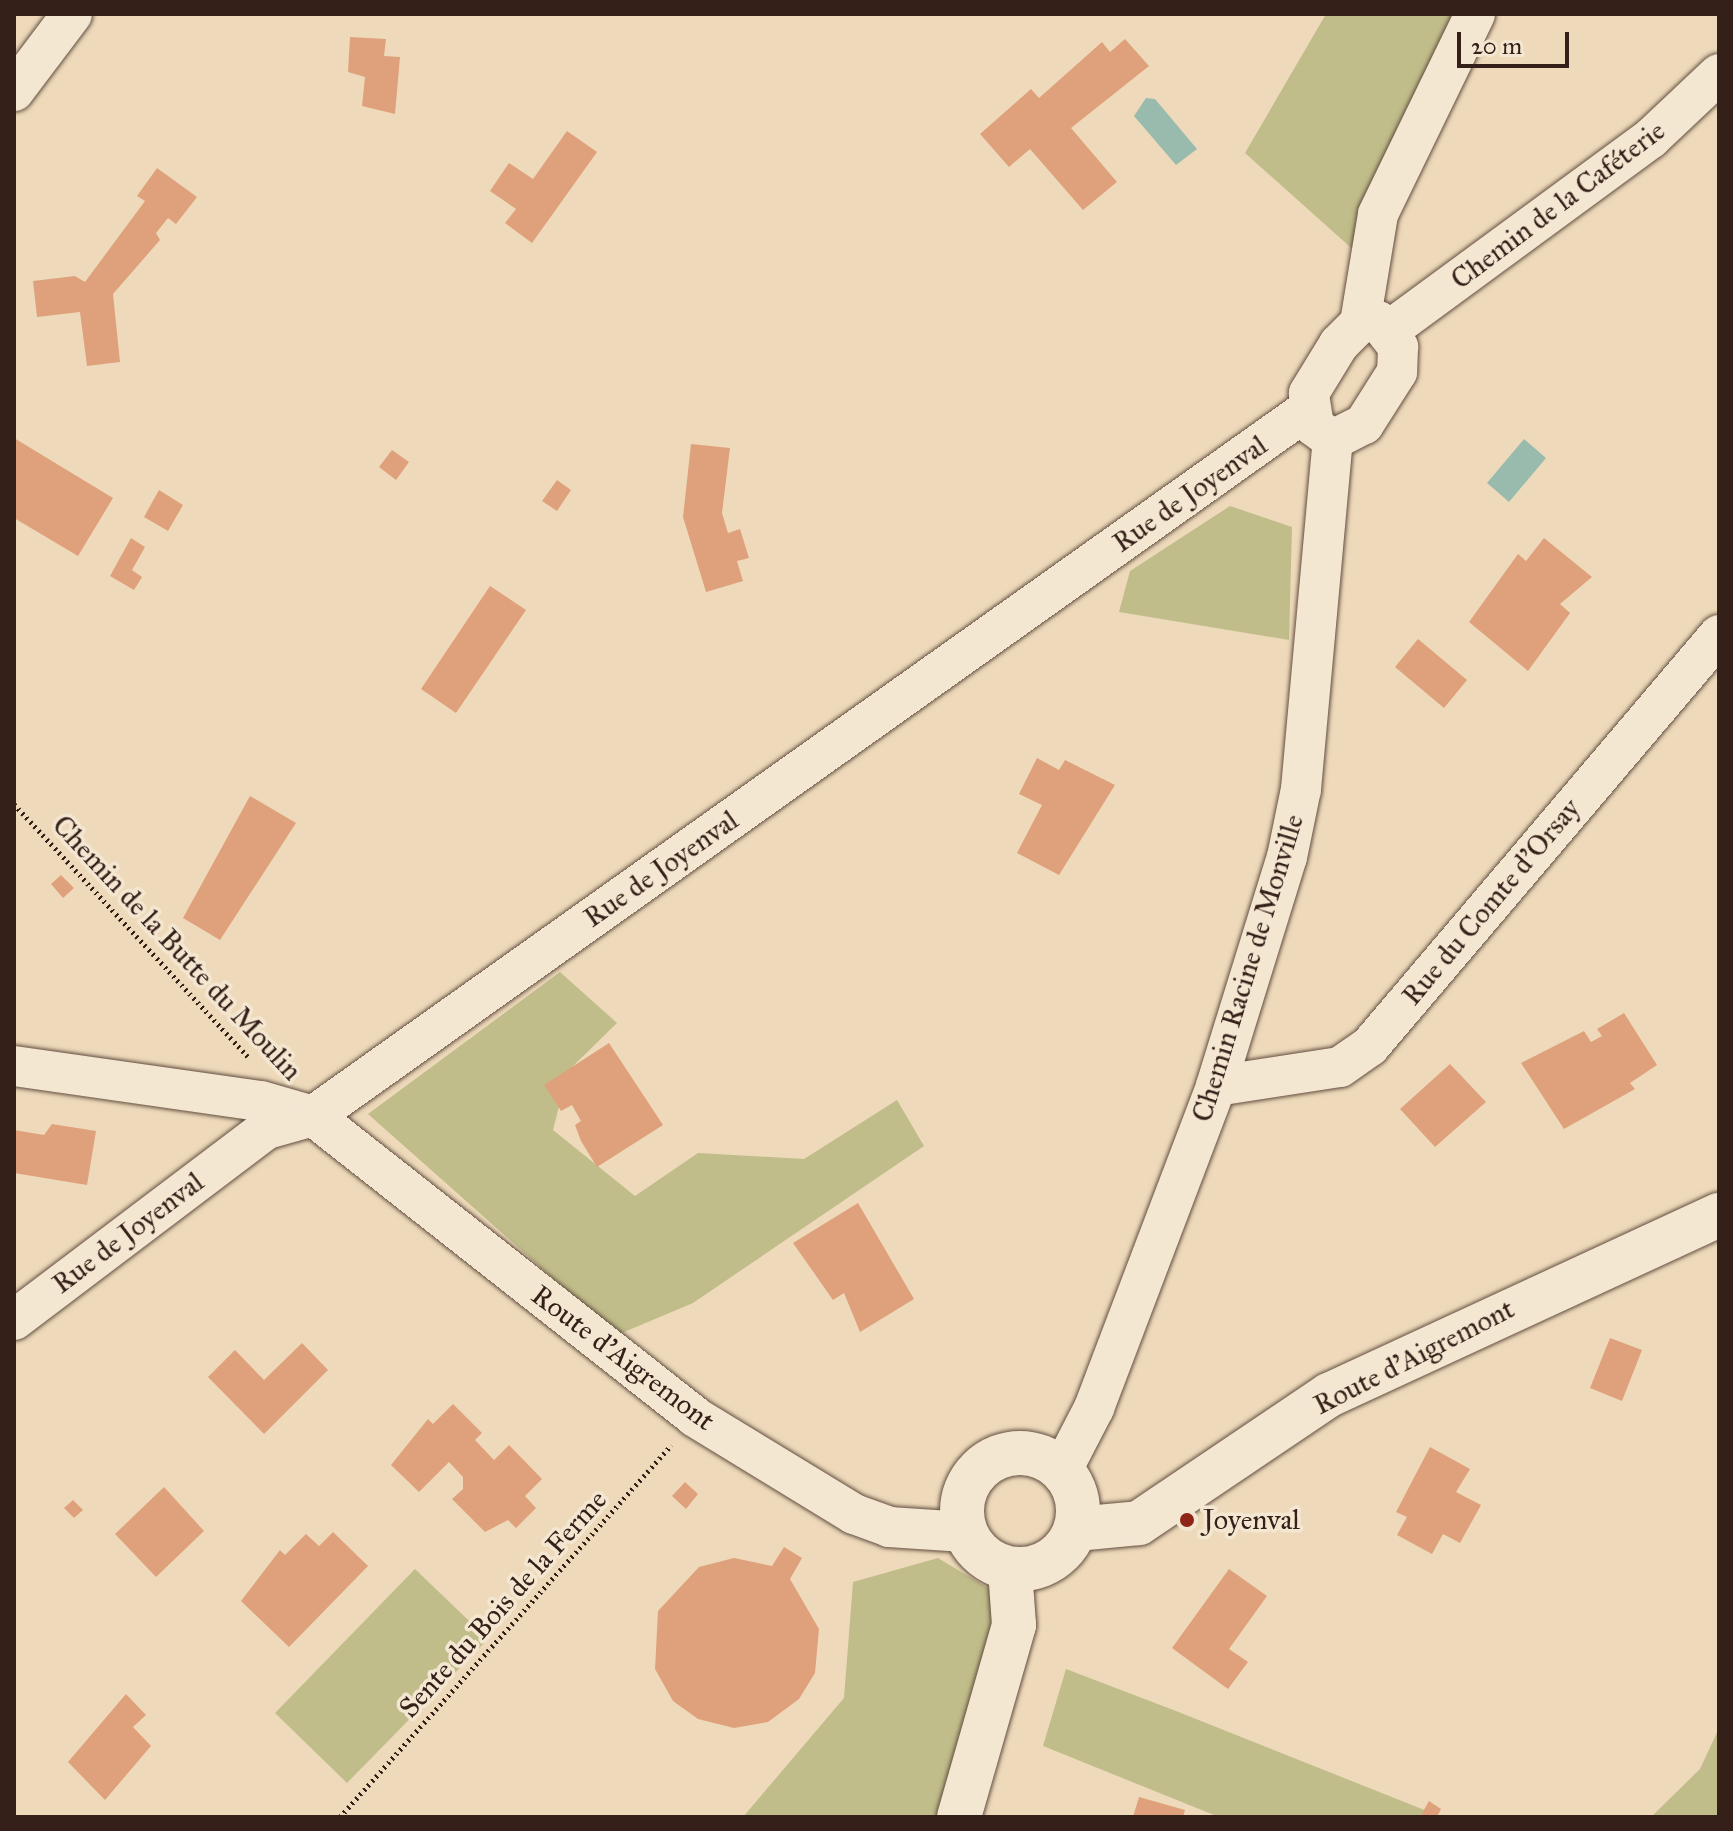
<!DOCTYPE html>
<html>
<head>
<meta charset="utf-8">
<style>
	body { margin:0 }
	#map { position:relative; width:1733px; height:1831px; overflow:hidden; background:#eedaba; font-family:"IM FELL Great Primer",serif }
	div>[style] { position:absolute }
	.green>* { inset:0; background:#c0bd8a }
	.water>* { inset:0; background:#99bbad }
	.building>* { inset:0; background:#dfa17b }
	.path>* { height:5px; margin-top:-2.5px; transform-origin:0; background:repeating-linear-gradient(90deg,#352019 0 2px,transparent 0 6px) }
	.roads { filter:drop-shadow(0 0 2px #634e41) drop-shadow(0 0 2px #634e41) }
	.street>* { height:40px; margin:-20px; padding:0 20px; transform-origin:20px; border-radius:20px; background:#f4e7d2 }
	.secondary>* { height:44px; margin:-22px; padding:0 22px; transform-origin:22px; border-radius:22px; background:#f4e7d2 }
	.secondary>.ring { margin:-22px; padding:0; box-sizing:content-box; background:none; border:44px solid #f4e7d2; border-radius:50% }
	.dots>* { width:22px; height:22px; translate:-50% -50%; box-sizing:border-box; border:4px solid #f4e7d2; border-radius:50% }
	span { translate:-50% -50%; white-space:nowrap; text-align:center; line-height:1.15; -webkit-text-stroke:7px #f4e7d2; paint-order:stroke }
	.street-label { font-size:28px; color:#352019 }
	.poi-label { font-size:28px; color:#352019 }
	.left { translate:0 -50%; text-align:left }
	.frame { position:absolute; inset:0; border:16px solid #352019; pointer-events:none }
	.scale { position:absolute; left:1457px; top:32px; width:112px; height:36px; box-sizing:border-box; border:4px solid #352019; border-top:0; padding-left:10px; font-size:24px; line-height:28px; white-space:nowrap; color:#352019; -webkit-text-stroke:6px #f4e7d2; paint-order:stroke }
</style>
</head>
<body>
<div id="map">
	<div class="green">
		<div style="clip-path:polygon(1326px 14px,1461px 14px,1358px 254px,1245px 153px)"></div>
		<div style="clip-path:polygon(1230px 506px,1292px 527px,1289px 640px,1119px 612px,1130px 571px)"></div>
		<div style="clip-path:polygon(560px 972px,617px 1023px,568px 1071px,553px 1130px,635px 1196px,698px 1153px,804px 1159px,897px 1100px,924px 1146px,693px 1303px,617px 1335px,368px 1114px)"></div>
		<div style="clip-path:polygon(938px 1558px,1008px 1600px,953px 1817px,743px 1817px,844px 1698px,853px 1582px)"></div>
		<div style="clip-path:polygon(415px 1569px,488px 1639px,347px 1783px,275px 1713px)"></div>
		<div style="clip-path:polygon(1066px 1669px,1176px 1711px,1442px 1817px,1219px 1817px,1043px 1746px)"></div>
		<div style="clip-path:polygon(1719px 1728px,1719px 1817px,1651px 1817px,1700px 1769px)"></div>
	</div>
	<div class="water">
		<div style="clip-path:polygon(1146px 98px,1155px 99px,1197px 149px,1176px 165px,1134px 116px)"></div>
		<div style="clip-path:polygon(1524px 439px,1546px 458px,1509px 502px,1487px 483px)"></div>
	</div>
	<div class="building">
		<div style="clip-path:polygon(350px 37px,386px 39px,384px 56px,400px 57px,395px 114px,362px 106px,365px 77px,348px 72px)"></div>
		<div style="clip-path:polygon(1125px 39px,1149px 66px,1071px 128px,1117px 182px,1083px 210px,1030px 149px,1009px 167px,980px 134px,1031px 89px,1039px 98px,1102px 42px,1110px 52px)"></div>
		<div style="clip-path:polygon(567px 131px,597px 152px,532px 243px,505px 223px,516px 209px,490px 191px,509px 163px,533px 179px)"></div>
		<div style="clip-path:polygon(157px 168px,197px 197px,176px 224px,168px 218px,156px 233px,160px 240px,113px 294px,120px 362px,87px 366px,80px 312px,37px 317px,33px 281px,75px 276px,85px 282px,145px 201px,137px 196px)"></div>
		<div style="clip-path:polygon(14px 438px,113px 498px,78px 556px,14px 518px)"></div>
		<div style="clip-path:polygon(691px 444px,730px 448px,722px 513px,728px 533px,740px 529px,749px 558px,737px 561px,743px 581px,706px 592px,683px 517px)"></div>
		<div style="clip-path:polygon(392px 450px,409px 462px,396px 480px,379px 467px)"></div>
		<div style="clip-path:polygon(557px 480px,571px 490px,557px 511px,542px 501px)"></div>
		<div style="clip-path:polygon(159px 490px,183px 505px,168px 531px,144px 517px)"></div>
		<div style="clip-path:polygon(131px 538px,145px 547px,132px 570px,142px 577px,134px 590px,110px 576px)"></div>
		<div style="clip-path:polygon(1544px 538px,1592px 577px,1560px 604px,1570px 613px,1528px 671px,1469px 622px,1518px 554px,1526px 561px)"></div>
		<div style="clip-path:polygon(490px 586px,526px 610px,456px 713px,421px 689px)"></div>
		<div style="clip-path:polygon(1418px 639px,1467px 680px,1444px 708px,1395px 667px)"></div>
		<div style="clip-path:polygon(1037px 758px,1059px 770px,1065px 760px,1115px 785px,1059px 875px,1017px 853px,1042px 805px,1019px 794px)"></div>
		<div style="clip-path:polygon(250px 796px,296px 823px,220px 940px,183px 918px)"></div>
		<div style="clip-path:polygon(61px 875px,74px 888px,63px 898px,51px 884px)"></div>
		<div style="clip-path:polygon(1624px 1013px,1657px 1065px,1630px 1083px,1635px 1089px,1564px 1129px,1521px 1063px,1584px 1031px,1591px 1042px,1602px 1036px,1597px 1029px)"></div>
		<div style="clip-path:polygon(609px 1043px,663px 1125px,597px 1167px,581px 1141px,575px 1125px,581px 1121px,572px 1105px,561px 1111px,544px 1085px)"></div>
		<div style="clip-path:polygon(1450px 1064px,1486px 1102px,1435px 1147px,1400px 1109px)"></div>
		<div style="clip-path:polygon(52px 1124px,96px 1131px,87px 1185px,14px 1173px,14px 1130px,44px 1135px)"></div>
		<div style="clip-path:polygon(858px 1203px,914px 1299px,860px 1332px,844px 1293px,833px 1300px,793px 1243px)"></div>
		<div style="clip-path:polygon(1610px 1338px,1642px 1350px,1622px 1401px,1590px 1388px)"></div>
		<div style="clip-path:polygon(302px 1343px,328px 1370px,264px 1434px,208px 1377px,235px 1350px,264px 1380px)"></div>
		<div style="clip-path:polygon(453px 1404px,482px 1433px,475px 1440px,494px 1460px,509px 1445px,542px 1479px,525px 1496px,536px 1508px,516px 1528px,508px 1520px,485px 1532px,452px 1499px,463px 1489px,463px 1477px,449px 1462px,419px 1492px,391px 1465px,428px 1419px,433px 1424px)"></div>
		<div style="clip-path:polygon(1430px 1447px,1470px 1469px,1456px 1492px,1481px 1505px,1460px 1543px,1443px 1534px,1432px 1554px,1397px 1535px,1407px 1517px,1396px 1512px)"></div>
		<div style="clip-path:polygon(685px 1482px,698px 1494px,686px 1509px,672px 1496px)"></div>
		<div style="clip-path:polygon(164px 1487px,204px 1531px,156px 1577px,115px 1534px)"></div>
		<div style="clip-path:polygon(73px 1500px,83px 1510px,74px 1518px,64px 1508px)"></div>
		<div style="clip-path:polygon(333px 1532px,368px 1566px,289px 1647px,241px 1601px,280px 1550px,285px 1555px,306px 1534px,319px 1546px)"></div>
		<div style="clip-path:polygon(784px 1547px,802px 1558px,790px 1579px,819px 1629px,815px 1673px,799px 1699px,768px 1722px,734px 1728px,698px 1719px,673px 1701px,655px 1669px,658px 1611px,699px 1567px,734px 1558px,772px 1566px)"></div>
		<div style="clip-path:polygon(1229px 1569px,1267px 1596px,1229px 1649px,1248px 1662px,1228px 1689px,1172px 1648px)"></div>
		<div style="clip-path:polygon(126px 1694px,146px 1715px,133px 1727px,151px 1746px,105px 1800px,68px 1762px)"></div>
		<div style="clip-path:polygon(1139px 1797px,1185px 1810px,1183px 1817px,1133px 1817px)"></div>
		<div style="clip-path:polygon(1429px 1801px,1441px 1809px,1437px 1817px,1420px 1817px)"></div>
	</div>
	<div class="path">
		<div style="left:14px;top:804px;width:347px;rotate:47.2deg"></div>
		<div style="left:340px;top:1817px;width:498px;rotate:-48.3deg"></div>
	</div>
	<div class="roads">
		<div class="street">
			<div style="left:14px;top:91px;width:96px;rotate:-53deg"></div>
			<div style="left:1378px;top:321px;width:33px;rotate:52deg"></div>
			<div style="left:1398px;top:347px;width:25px;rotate:92deg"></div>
			<div style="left:1397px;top:372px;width:62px;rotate:122.4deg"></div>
			<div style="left:1364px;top:424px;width:35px;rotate:153deg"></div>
			<div style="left:1333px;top:440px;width:24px;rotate:-144deg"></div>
			<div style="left:1314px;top:426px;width:33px;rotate:-99deg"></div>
			<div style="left:1309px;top:393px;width:57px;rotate:-58.5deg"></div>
			<div style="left:1339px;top:344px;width:30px;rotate:-45deg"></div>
			<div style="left:1360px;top:323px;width:18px;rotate:-6deg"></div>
			<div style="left:1360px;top:323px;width:110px;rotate:-80.6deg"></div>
			<div style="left:1378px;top:214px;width:222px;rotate:-64.1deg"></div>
			<div style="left:1391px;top:329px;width:323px;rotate:-36.3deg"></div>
			<div style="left:1651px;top:138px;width:93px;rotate:-43.3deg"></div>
			<div style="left:14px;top:1066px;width:249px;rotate:8.1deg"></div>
			<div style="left:261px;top:1101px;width:54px;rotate:16.1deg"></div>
			<div style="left:313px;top:1116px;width:486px;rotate:38.2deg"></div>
			<div style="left:695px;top:1417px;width:186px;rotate:31.4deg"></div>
			<div style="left:854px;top:1514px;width:37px;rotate:20deg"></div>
			<div style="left:889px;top:1527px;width:76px;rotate:3.8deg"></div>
			<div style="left:1216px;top:1086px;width:125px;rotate:-8.7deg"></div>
			<div style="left:1340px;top:1067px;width:37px;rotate:-35deg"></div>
			<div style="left:1370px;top:1046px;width:539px;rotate:-49.66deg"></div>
			<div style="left:14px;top:1320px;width:317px;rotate:-37.1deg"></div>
			<div style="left:267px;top:1129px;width:48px;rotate:-15.8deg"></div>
			<div style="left:313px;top:1116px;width:1219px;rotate:-35.38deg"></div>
			<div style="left:1062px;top:1470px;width:70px;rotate:-62.7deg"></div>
			<div style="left:1094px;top:1408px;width:344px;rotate:-69.2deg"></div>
			<div style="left:1216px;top:1086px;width:240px;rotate:-72.8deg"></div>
			<div style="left:1287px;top:857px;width:69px;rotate:-78.4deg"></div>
			<div style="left:1301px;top:789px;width:350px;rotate:-84.8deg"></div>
		</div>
		<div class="secondary">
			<div class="ring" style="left:962px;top:1453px;width:72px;height:72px"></div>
			<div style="left:1076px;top:1529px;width:63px;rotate:-5.4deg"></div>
			<div style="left:1139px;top:1523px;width:229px;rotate:-34deg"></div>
			<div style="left:1329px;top:1395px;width:430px;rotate:-24.8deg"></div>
			<div style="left:959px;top:1817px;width:200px;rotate:-74deg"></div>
			<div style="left:1014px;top:1625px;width:56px;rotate:-94.1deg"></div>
		</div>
	</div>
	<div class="dots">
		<div style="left:1187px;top:1520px;background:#8f2418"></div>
	</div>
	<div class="street-label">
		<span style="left:1558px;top:205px;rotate:-37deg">Chemin de la Caféterie</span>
		<span style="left:1190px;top:494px;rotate:-35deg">Rue de Joyenval</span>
		<span style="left:661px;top:869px;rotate:-35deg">Rue de Joyenval</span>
		<span style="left:1491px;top:902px;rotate:-50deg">Rue du Comte d'Orsay</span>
		<span style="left:177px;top:948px;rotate:47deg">Chemin de la Butte du Moulin</span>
		<span style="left:1248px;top:968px;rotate:-73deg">Chemin Racine de Monville</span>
		<span style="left:128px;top:1233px;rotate:-37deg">Rue de Joyenval</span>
		<span style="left:1414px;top:1357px;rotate:-27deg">Route d’Aigremont</span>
		<span style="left:623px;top:1358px;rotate:37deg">Route d'Aigremont</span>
		<span style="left:503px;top:1604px;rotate:-48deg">Sente du Bois de la Ferme</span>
	</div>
	<div class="poi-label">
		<span class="left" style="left:1203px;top:1520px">Joyenval</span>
	</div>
	<div class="frame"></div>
	<div class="scale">20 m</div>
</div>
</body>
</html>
